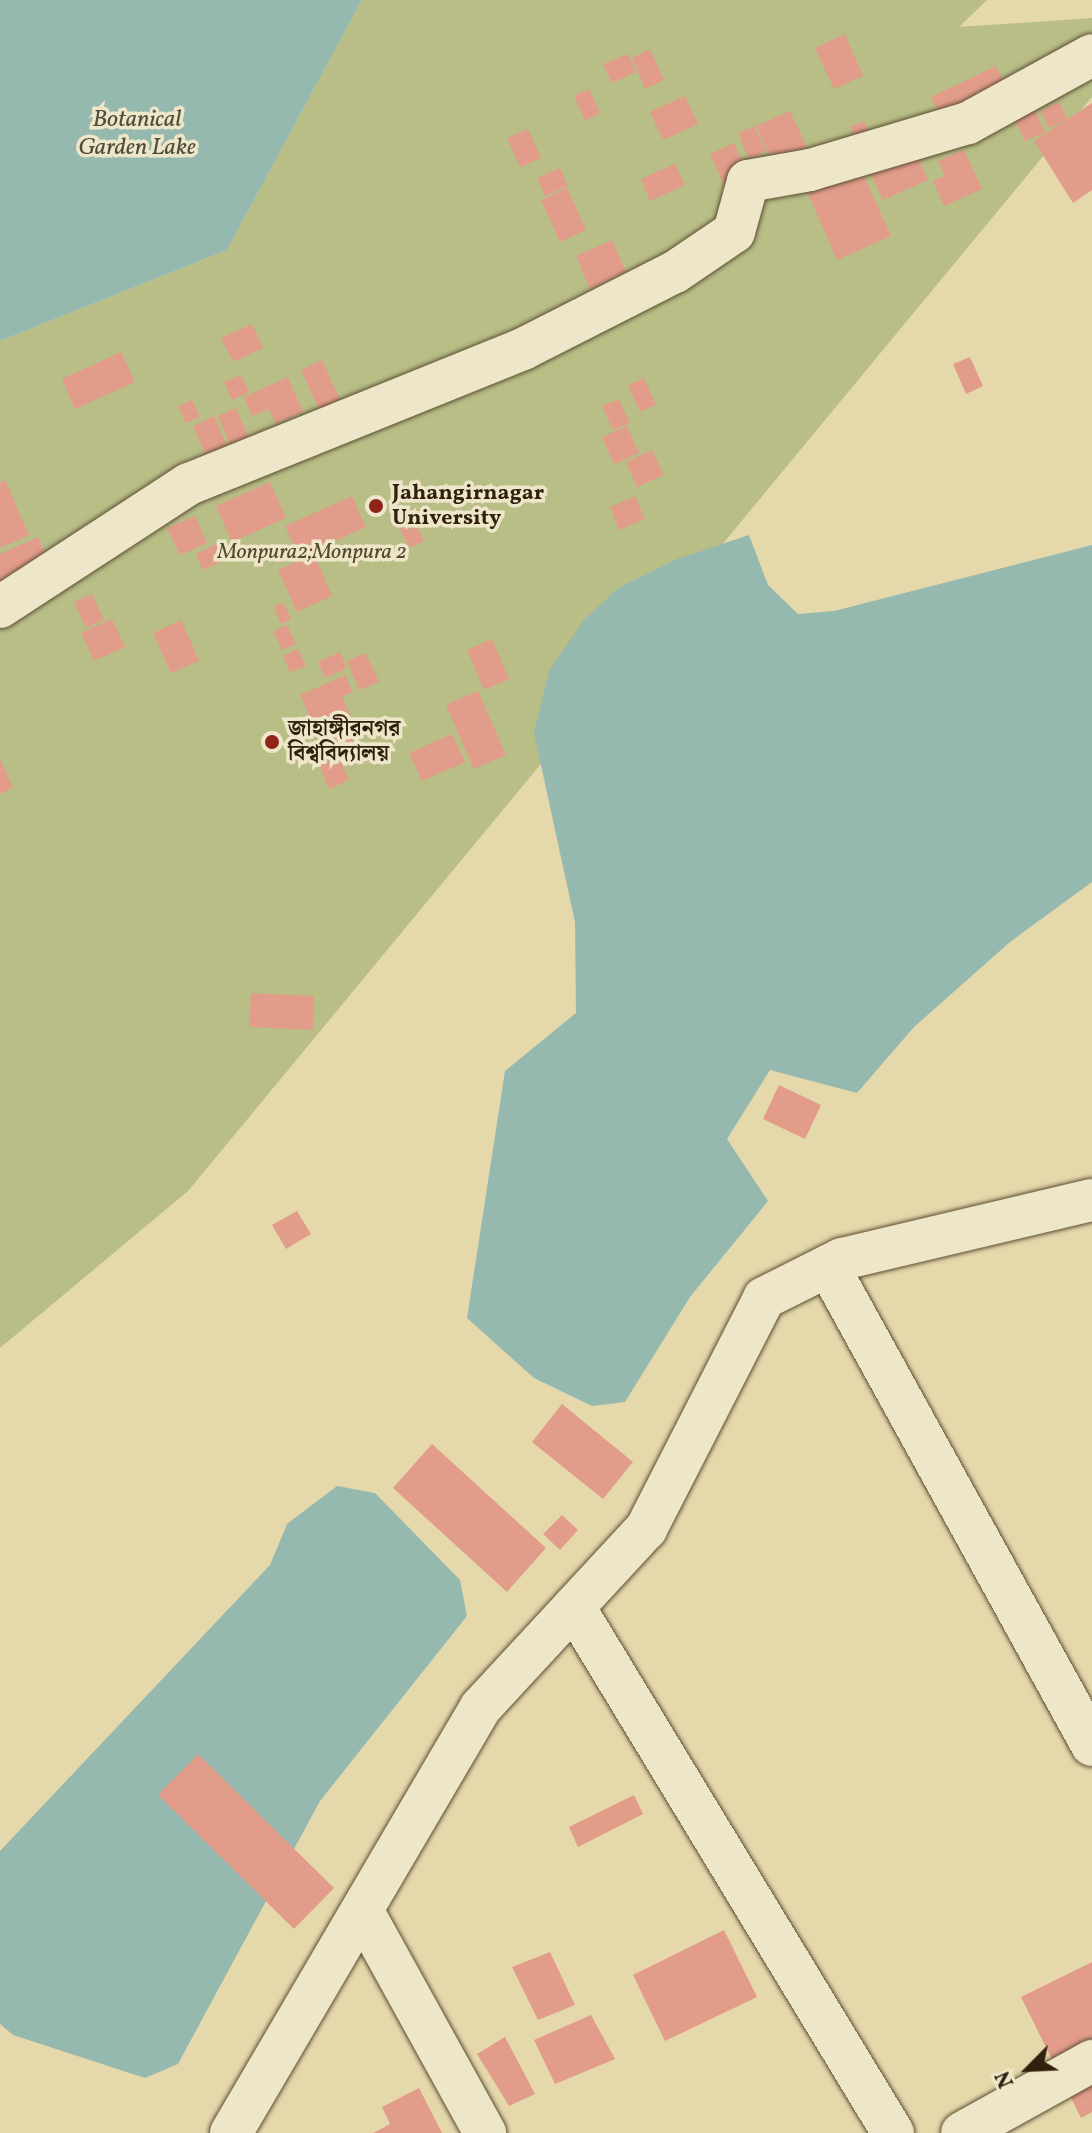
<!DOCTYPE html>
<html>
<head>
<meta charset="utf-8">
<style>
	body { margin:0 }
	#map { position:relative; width:1092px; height:2133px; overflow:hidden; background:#e5d8ab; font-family:Vollkorn,"Noto Serif Bengali",serif }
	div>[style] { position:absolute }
	.green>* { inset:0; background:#b8be86 }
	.water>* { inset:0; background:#96b9af }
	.building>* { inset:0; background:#e29c8a }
	.roads { filter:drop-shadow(0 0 2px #5d4e34) drop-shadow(0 0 2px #5d4e34) }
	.street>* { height:42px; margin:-21px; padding:0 21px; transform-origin:21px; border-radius:21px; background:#eee6c8 }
	.dots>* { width:22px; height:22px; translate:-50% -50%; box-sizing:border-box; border:4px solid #eee6c8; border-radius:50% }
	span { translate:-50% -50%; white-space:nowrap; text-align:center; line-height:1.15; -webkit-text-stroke:7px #eee6c8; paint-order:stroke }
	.poi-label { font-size:22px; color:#30200d; font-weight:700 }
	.left { translate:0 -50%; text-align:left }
	.park-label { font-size:22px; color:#52482b; font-style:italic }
	.water-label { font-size:24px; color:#4f4e3e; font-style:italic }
	.north { position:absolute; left:988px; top:2029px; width:80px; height:80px; -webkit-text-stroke:6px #eee6c8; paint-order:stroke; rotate:246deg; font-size:22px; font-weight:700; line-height:32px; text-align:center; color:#30200d }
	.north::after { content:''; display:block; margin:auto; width:28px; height:36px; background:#30200d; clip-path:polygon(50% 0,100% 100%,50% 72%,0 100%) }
</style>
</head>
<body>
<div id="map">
	<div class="green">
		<div style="clip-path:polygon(362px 0,987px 0,959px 27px,1092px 18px,1092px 97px,188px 1191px,0 1348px,0 341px,227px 250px)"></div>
	</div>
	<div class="water">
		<div style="clip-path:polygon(0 0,362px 0,227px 250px,0 341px)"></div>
		<div style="clip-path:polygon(749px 535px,768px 585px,798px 614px,834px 611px,1092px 545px,1092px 882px,1010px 942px,914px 1027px,857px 1093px,770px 1070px,727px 1139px,768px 1201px,690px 1297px,625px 1402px,592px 1406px,534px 1378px,467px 1318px,505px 1071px,576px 1013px,575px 922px,534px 733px,549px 671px,584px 620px,618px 588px,677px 559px)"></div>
		<div style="clip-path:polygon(337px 1486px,375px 1493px,460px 1580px,467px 1616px,320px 1801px,178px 2064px,145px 2078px,13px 2035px,0 2024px,0 1851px,270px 1565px,287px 1524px)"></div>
	</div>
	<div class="building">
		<div style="clip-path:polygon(845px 34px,863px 76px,834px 89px,815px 48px)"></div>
		<div style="clip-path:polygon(650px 49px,664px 80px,645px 89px,632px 58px)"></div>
		<div style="clip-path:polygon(628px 54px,636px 72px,612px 83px,603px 64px)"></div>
		<div style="clip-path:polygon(996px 66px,1009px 93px,945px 124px,931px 97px)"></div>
		<div style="clip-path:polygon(589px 89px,600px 113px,585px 121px,574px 96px)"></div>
		<div style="clip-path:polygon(685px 96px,698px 124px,663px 140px,650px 112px)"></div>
		<div style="clip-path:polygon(1029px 98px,1045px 132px,1025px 141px,1009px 108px)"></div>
		<div style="clip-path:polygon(1059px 102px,1067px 119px,1049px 128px,1041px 111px)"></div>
		<div style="clip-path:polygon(1092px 103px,1092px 190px,1073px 203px,1034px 141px)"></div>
		<div style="clip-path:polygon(790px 111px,810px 154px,776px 169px,756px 126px)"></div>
		<div style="clip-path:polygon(864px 121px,872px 139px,858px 145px,850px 127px)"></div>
		<div style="clip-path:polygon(754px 126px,766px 151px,749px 159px,738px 133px)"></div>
		<div style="clip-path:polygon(528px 129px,541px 158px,520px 167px,507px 138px)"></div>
		<div style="clip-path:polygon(734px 143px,748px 177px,725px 187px,710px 154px)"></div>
		<div style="clip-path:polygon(914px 149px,928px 180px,883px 200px,869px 169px)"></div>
		<div style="clip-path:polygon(964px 150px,982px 189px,944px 206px,933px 181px,945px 176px,938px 161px)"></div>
		<div style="clip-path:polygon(675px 164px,685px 185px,650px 201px,641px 179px)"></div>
		<div style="clip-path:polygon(859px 165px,891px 236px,837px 260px,806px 189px)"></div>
		<div style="clip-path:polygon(560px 168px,568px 186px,545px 196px,537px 178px)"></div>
		<div style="clip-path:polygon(567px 188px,586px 230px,560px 242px,541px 200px)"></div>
		<div style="clip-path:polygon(612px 240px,626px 272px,590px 289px,576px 256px)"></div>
		<div style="clip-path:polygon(252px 324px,263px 348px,233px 362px,221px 338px)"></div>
		<div style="clip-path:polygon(121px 352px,135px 382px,75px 409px,62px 379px)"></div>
		<div style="clip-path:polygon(970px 357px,983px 386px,966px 394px,953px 364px)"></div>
		<div style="clip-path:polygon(322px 360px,341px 402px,320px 411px,301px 370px)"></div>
		<div style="clip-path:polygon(241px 375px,249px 392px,232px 400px,224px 382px)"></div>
		<div style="clip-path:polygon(288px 377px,303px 412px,276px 424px,269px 409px,252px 416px,244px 397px)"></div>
		<div style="clip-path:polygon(644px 378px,656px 405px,640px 412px,628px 385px)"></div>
		<div style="clip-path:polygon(619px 399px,630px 423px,613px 430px,602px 406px)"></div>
		<div style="clip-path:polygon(192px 400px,200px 417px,186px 423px,178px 406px)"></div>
		<div style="clip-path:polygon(236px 408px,250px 440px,232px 448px,218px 416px)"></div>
		<div style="clip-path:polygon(214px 416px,227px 446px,206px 455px,193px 426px)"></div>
		<div style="clip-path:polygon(627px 426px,639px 453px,614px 464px,602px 437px)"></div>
		<div style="clip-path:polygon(652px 450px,664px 475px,637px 487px,626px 462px)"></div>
		<div style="clip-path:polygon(5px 480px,29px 535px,0 548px,0 483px)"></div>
		<div style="clip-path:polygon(270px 482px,286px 518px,232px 542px,216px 506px)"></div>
		<div style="clip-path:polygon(352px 496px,366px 527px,299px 557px,285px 526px)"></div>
		<div style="clip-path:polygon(635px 496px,645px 519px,619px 530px,610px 507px)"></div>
		<div style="clip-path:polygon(195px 516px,207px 543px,180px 555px,167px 528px)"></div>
		<div style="clip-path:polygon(415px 522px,424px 541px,409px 548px,400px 529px)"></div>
		<div style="clip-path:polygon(38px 537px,50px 564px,0 587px,0 554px)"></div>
		<div style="clip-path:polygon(217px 544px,225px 560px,203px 570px,196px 554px)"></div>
		<div style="clip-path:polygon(314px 554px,332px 596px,297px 612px,278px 570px)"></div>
		<div style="clip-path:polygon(92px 594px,104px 620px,86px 628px,74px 602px)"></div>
		<div style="clip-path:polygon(283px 602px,291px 619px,281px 624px,274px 607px)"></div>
		<div style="clip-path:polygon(112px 619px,125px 647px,94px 661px,81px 633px)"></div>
		<div style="clip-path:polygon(181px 620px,199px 661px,171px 673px,153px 633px)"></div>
		<div style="clip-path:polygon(287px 625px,296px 644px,282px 650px,273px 631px)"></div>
		<div style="clip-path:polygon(492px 639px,509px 679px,484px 690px,467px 650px)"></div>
		<div style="clip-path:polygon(298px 649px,306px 666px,290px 672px,283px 656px)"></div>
		<div style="clip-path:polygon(340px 652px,347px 668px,325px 678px,318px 662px)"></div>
		<div style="clip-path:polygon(366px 653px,379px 682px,359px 690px,347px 661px)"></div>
		<div style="clip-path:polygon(345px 675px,353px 692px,342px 697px,360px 737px,325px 752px,300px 695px)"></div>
		<div style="clip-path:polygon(478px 691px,506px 755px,474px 769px,446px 705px)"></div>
		<div style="clip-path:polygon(452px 734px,465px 762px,422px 781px,409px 753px)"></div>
		<div style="clip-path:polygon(338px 756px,349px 780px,329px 789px,319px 765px)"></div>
		<div style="clip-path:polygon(0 759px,13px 788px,0 794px)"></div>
		<div style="clip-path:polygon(251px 993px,314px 996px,313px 1030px,249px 1027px)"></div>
		<div style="clip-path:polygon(779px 1085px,821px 1105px,805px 1139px,763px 1119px)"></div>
		<div style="clip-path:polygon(297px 1211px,311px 1234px,286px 1249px,272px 1225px)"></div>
		<div style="clip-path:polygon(562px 1404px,633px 1462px,603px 1499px,532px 1442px)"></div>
		<div style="clip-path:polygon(432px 1444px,546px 1548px,507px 1592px,393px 1488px)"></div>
		<div style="clip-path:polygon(562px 1515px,578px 1530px,560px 1550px,543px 1534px)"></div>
		<div style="clip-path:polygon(198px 1754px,334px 1888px,294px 1929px,158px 1795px)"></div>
		<div style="clip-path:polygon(634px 1795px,643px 1814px,578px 1847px,569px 1827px)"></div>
		<div style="clip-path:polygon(724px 1930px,757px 1997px,665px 2041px,633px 1975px)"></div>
		<div style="clip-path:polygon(550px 1952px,575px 2005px,538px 2020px,512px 1967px)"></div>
		<div style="clip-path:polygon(1092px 1962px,1092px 2112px,1081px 2118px,1021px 1997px)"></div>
		<div style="clip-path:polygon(591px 2015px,615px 2059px,555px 2084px,534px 2040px)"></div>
		<div style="clip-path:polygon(505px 2037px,535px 2094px,509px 2106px,477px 2054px)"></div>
		<div style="clip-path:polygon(419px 2088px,442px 2133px,373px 2133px,390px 2124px,382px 2107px)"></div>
	</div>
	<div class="roads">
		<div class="street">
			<div style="left:0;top:607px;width:225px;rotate:-33.1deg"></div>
			<div style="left:189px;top:484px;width:360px;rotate:-22deg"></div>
			<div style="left:523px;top:349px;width:170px;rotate:-26.9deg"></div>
			<div style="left:675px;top:272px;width:71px;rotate:-34.1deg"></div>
			<div style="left:734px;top:232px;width:53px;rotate:-74.6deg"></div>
			<div style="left:748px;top:181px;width:63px;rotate:-10.1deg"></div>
			<div style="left:810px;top:170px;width:165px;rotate:-16.6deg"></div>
			<div style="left:968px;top:123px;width:141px;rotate:-28.7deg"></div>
			<div style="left:828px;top:1266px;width:547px;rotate:61.14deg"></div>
			<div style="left:574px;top:1607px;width:615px;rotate:58.76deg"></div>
			<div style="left:362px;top:1910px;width:255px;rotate:61.1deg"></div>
			<div style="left:231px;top:2133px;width:494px;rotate:-59.6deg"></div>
			<div style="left:481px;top:1707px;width:243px;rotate:-47.2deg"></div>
			<div style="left:646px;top:1529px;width:259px;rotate:-62.9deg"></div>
			<div style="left:764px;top:1298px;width:87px;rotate:-26.6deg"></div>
			<div style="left:842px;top:1259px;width:257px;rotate:-13.3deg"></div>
			<div style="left:962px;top:2133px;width:149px;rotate:-29deg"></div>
		</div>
	</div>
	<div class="dots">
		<div style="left:376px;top:506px;background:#8f2418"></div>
		<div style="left:272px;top:742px;background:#8f2418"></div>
	</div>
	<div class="poi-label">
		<span class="left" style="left:392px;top:506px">Jahangirnagar<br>University</span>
		<span class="left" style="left:288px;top:742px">জাহাঙ্গীরনগর<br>বিশ্ববিদ্যালয়</span>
	</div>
	<div class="park-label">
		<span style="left:312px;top:553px">Monpura2;Monpura 2</span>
	</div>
	<div class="water-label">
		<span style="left:137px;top:135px">Botanical<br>Garden Lake</span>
	</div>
	<div class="north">N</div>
</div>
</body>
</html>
